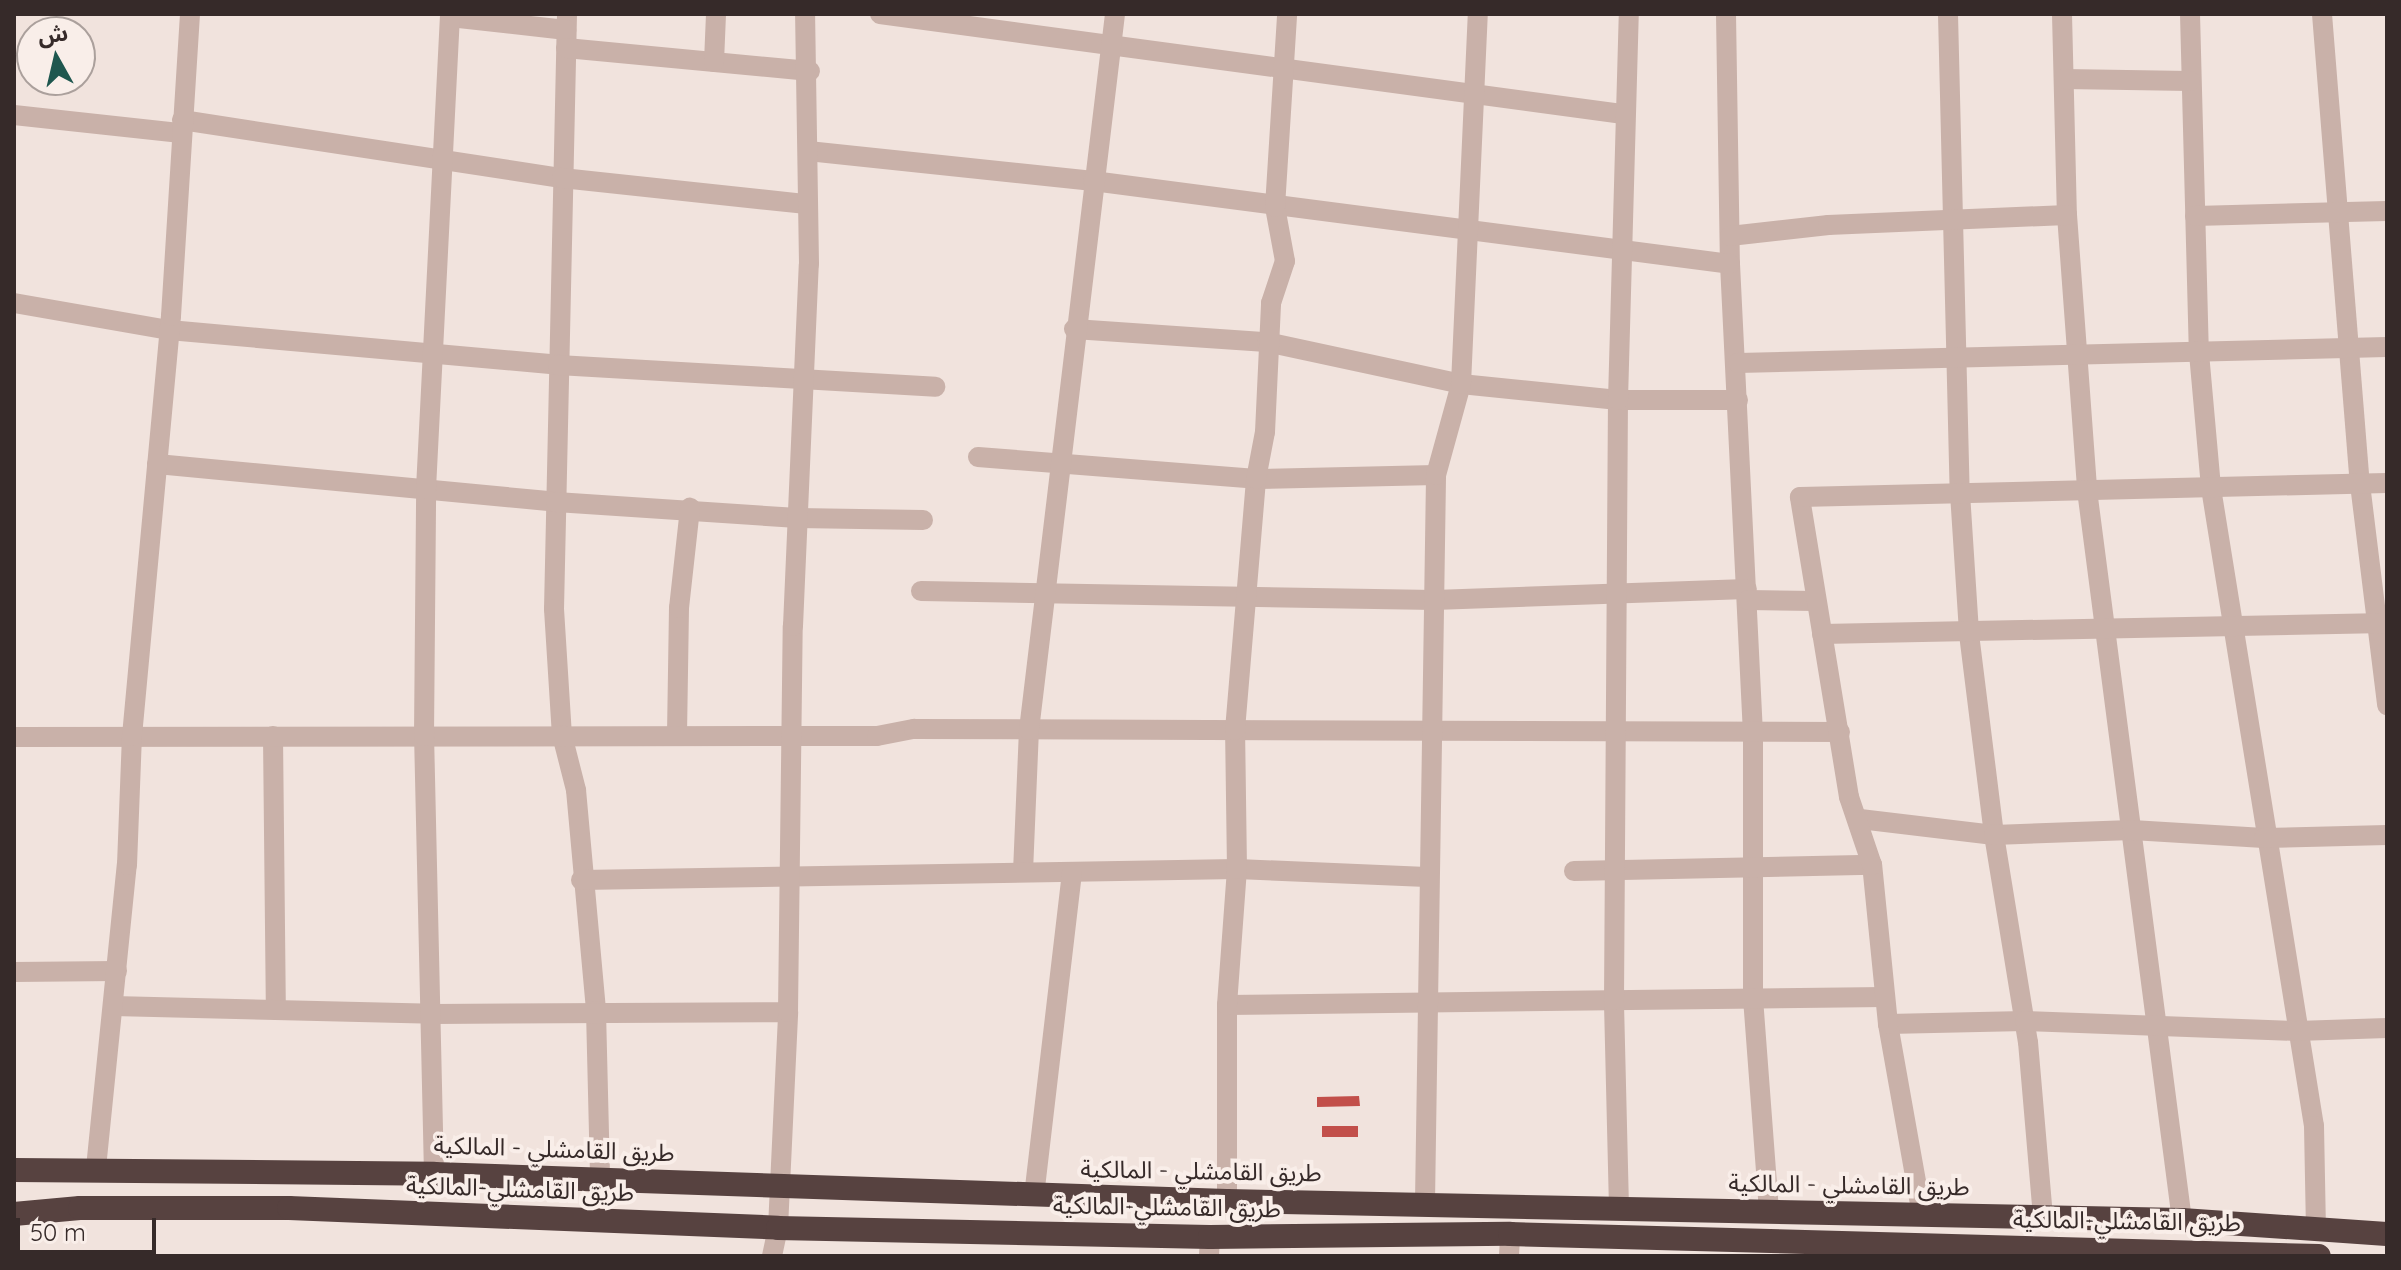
<!DOCTYPE html>
<html>
<head>
<meta charset="utf-8">
<style>
	body { margin:0 }
	#map { position:relative; width:2401px; height:1270px; overflow:hidden; background:#f1e3dd; font-family:Quicksand,"Noto Sans Arabic",sans-serif }
	div>[style] { position:absolute }
	.building>* { inset:0; background:#c24f4a }
	.minor>* { height:20px; margin:-10px; padding:0 10px; transform-origin:10px; border-radius:10px; background:#c9b1a9 }
	.highway>* { height:24px; margin:-12px; padding:0 12px; transform-origin:12px; border-radius:12px; background:#574240 }
	span { translate:-50% -50%; white-space:nowrap; text-align:center; line-height:1.15; -webkit-text-stroke:8px #f9eee9; paint-order:stroke }
	.street-label { font-size:24px; color:#362a29 }
	.frame { position:absolute; inset:0; border:16px solid #362a29; pointer-events:none }
	.north { position:absolute; left:16px; top:16px; width:80px; height:80px; box-sizing:border-box; background:#f9eee9; border:2px solid #aba09c; border-radius:50%; rotate:352deg; font-size:22px; font-weight:700; line-height:32px; text-align:center; color:#362a29 }
	.north::after { content:''; display:block; margin:auto; width:28px; height:36px; background:#1f574f; clip-path:polygon(50% 0,100% 100%,50% 72%,0 100%) }
	.scale { position:absolute; left:16px; top:1218px; width:140px; height:36px; box-sizing:border-box; border:4px solid #362a29; border-top:0; padding-left:10px; font-size:24px; line-height:28px; white-space:nowrap; color:#362a29; -webkit-text-stroke:6px #f9eee9; paint-order:stroke }
</style>
</head>
<body>
<div id="map">
	<div class="building">
		<div style="clip-path:polygon(1359px 1096px,1360px 1106px,1317px 1107px,1317px 1097px)"></div>
		<div style="clip-path:polygon(1322px 1126px,1358px 1126px,1358px 1137px,1322px 1137px)"></div>
	</div>
	<div class="minor">
		<div style="left:567px;top:14px;width:595px;rotate:91.25deg"></div>
		<div style="left:554px;top:609px;width:126px;rotate:86.4deg"></div>
		<div style="left:562px;top:735px;width:57px;rotate:75.7deg"></div>
		<div style="left:576px;top:790px;width:222px;rotate:84.8deg"></div>
		<div style="left:596px;top:1011px;width:168px;rotate:88.6deg"></div>
		<div style="left:880px;top:14px;width:750px;rotate:7.67deg"></div>
		<div style="left:1726px;top:14px;width:250px;rotate:89.1deg"></div>
		<div style="left:1730px;top:264px;width:469px;rotate:87.2deg"></div>
		<div style="left:1753px;top:732px;width:266px;rotate:90deg"></div>
		<div style="left:1753px;top:998px;width:214px;rotate:85.7deg"></div>
		<div style="left:1948px;top:14px;width:479px;rotate:88.6deg"></div>
		<div style="left:1960px;top:493px;width:141px;rotate:86.3deg"></div>
		<div style="left:1969px;top:634px;width:203px;rotate:82.9deg"></div>
		<div style="left:1994px;top:835px;width:210px;rotate:80.7deg"></div>
		<div style="left:2028px;top:1042px;width:176px;rotate:85.1deg"></div>
		<div style="left:2062px;top:14px;width:201px;rotate:88.6deg"></div>
		<div style="left:2067px;top:215px;width:276px;rotate:85.8deg"></div>
		<div style="left:2087px;top:490px;width:736px;rotate:82.59deg"></div>
		<div style="left:2190px;top:14px;width:339px;rotate:88.5deg"></div>
		<div style="left:2199px;top:353px;width:136px;rotate:84.9deg"></div>
		<div style="left:2211px;top:488px;width:646px;rotate:80.83deg"></div>
		<div style="left:2314px;top:1126px;width:104px;rotate:88.9deg"></div>
		<div style="left:2322px;top:14px;width:472px;rotate:85.4deg"></div>
		<div style="left:2360px;top:484px;width:223px;rotate:83deg"></div>
		<div style="left:450px;top:17px;width:117px;rotate:6.4deg"></div>
		<div style="left:566px;top:48px;width:245px;rotate:5.4deg"></div>
		<div style="left:714px;top:62px;width:48px;rotate:-87.6deg"></div>
		<div style="left:2064px;top:79px;width:126px;rotate:0.9deg"></div>
		<div style="left:14px;top:115px;width:168px;rotate:6.2deg"></div>
		<div style="left:182px;top:120px;width:384px;rotate:8.7deg"></div>
		<div style="left:562px;top:178px;width:246px;rotate:6.1deg"></div>
		<div style="left:808px;top:151px;width:287px;rotate:6deg"></div>
		<div style="left:1093px;top:181px;width:642px;rotate:7.42deg"></div>
		<div style="left:2195px;top:216px;width:192px;rotate:-1.5deg"></div>
		<div style="left:1730px;top:236px;width:99px;rotate:-6.4deg"></div>
		<div style="left:1828px;top:225px;width:239px;rotate:-2.4deg"></div>
		<div style="left:14px;top:303px;width:157px;rotate:9.9deg"></div>
		<div style="left:169px;top:330px;width:391px;rotate:5.1deg"></div>
		<div style="left:558px;top:365px;width:378px;rotate:3.3deg"></div>
		<div style="left:1074px;top:329px;width:193px;rotate:3.9deg"></div>
		<div style="left:1267px;top:342px;width:198px;rotate:12.2deg"></div>
		<div style="left:1461px;top:384px;width:158px;rotate:5.8deg"></div>
		<div style="left:1618px;top:400px;width:120px"></div>
		<div style="left:1738px;top:363px;width:649px;rotate:-1.41deg"></div>
		<div style="left:978px;top:457px;width:279px;rotate:4.5deg"></div>
		<div style="left:1256px;top:479px;width:180px;rotate:-1.3deg"></div>
		<div style="left:157px;top:464px;width:401px;rotate:5.4deg"></div>
		<div style="left:556px;top:502px;width:242px;rotate:3.8deg"></div>
		<div style="left:797px;top:518px;width:126px;rotate:0.9deg"></div>
		<div style="left:921px;top:591px;width:513px;rotate:1.01deg"></div>
		<div style="left:1434px;top:600px;width:313px;rotate:-2deg"></div>
		<div style="left:1748px;top:600px;width:68px;rotate:0.8deg"></div>
		<div style="left:1822px;top:634px;width:564px;rotate:-1.12deg"></div>
		<div style="left:677px;top:735px;width:127px;rotate:-89.1deg"></div>
		<div style="left:679px;top:608px;width:101px;rotate:-83.7deg"></div>
		<div style="left:273px;top:736px;width:274px;rotate:89.4deg"></div>
		<div style="left:14px;top:737px;width:863px;rotate:-0.07deg"></div>
		<div style="left:877px;top:736px;width:38px;rotate:-11deg"></div>
		<div style="left:914px;top:729px;width:926px;rotate:0.19deg"></div>
		<div style="left:1860px;top:819px;width:135px;rotate:6.8deg"></div>
		<div style="left:1994px;top:835px;width:138px;rotate:-2.1deg"></div>
		<div style="left:2132px;top:830px;width:132px;rotate:3.5deg"></div>
		<div style="left:2264px;top:838px;width:123px;rotate:-1.4deg"></div>
		<div style="left:1574px;top:871px;width:298px;rotate:-1.2deg"></div>
		<div style="left:1023px;top:872px;width:142px;rotate:-87.6deg"></div>
		<div style="left:1029px;top:730px;width:721px;rotate:-83.15deg"></div>
		<div style="left:581px;top:880px;width:656px;rotate:-0.96deg"></div>
		<div style="left:1237px;top:869px;width:190px;rotate:2.4deg"></div>
		<div style="left:14px;top:972px;width:103px;rotate:-0.6deg"></div>
		<div style="left:1227px;top:1005px;width:658px;rotate:-0.7deg"></div>
		<div style="left:113px;top:1006px;width:320px;rotate:1.4deg"></div>
		<div style="left:433px;top:1014px;width:355px;rotate:-0.3deg"></div>
		<div style="left:1888px;top:1024px;width:137px;rotate:-1.3deg"></div>
		<div style="left:2025px;top:1021px;width:272px;rotate:2.1deg"></div>
		<div style="left:2297px;top:1031px;width:90px;rotate:-1.9deg"></div>
		<div style="left:96px;top:1168px;width:305px;rotate:-84.2deg"></div>
		<div style="left:127px;top:865px;width:129px;rotate:-87.8deg"></div>
		<div style="left:132px;top:736px;width:422px;rotate:-84.7deg"></div>
		<div style="left:171px;top:316px;width:303px;rotate:-86.4deg"></div>
		<div style="left:434px;top:1174px;width:438px;rotate:-91.3deg"></div>
		<div style="left:424px;top:736px;width:247px;rotate:-89.5deg"></div>
		<div style="left:426px;top:489px;width:476px;rotate:-87.1deg"></div>
		<div style="left:1034px;top:1196px;width:325px;rotate:-83.3deg"></div>
		<div style="left:1227px;top:1201px;width:196px;rotate:-90deg"></div>
		<div style="left:1227px;top:1005px;width:136px;rotate:-85.8deg"></div>
		<div style="left:1237px;top:869px;width:139px;rotate:-90.8deg"></div>
		<div style="left:1235px;top:730px;width:252px;rotate:-85.2deg"></div>
		<div style="left:1256px;top:479px;width:48px;rotate:-79.2deg"></div>
		<div style="left:1265px;top:432px;width:129px;rotate:-87.3deg"></div>
		<div style="left:1271px;top:303px;width:44px;rotate:-71.6deg"></div>
		<div style="left:1285px;top:261px;width:55px;rotate:-100.5deg"></div>
		<div style="left:1275px;top:207px;width:193px;rotate:-86.4deg"></div>
		<div style="left:1425px;top:1202px;width:727px;rotate:-89.13deg"></div>
		<div style="left:1436px;top:475px;width:94px;rotate:-74.6deg"></div>
		<div style="left:1461px;top:384px;width:370px;rotate:-87.4deg"></div>
		<div style="left:1619px;top:1208px;width:208px;rotate:-91.4deg"></div>
		<div style="left:1614px;top:1000px;width:600px;rotate:-89.62deg"></div>
		<div style="left:1618px;top:400px;width:386px;rotate:-88.4deg"></div>
		<div style="left:1922px;top:1215px;width:194px;rotate:-100.1deg"></div>
		<div style="left:1888px;top:1024px;width:160px;rotate:-95.7deg"></div>
		<div style="left:1872px;top:865px;width:72px;rotate:-108.7deg"></div>
		<div style="left:1849px;top:797px;width:304px;rotate:-99.3deg"></div>
		<div style="left:1800px;top:497px;width:587px;rotate:-1.37deg"></div>
		<div style="left:772px;top:1256px;width:29px;rotate:-78deg"></div>
		<div style="left:778px;top:1228px;width:216px;rotate:-87.3deg"></div>
		<div style="left:788px;top:1012px;width:386px;rotate:-89.3deg"></div>
		<div style="left:793px;top:626px;width:362px;rotate:-87.5deg"></div>
		<div style="left:809px;top:264px;width:250px;rotate:-90.9deg"></div>
		<div style="left:1209px;top:1256px;width:19px;rotate:-87deg"></div>
		<div style="left:1509px;top:1256px;width:22px;rotate:-87deg"></div>
	</div>
	<div class="highway">
		<div style="left:14px;top:1170px;width:420px;rotate:0.5deg"></div>
		<div style="left:434px;top:1174px;width:793px;rotate:1.95deg"></div>
		<div style="left:1227px;top:1201px;width:955px;rotate:1.14deg"></div>
		<div style="left:2182px;top:1220px;width:205px;rotate:3.9deg"></div>
		<div style="left:14px;top:1214px;width:66px;rotate:-5.2deg"></div>
		<div style="left:80px;top:1208px;width:209px"></div>
		<div style="left:289px;top:1208px;width:489px;rotate:2.3deg"></div>
		<div style="left:778px;top:1228px;width:432px;rotate:1.2deg"></div>
		<div style="left:1210px;top:1237px;width:300px;rotate:-0.6deg"></div>
		<div style="left:1510px;top:1234px;width:809px;rotate:1.56deg"></div>
	</div>
	<div class="street-label">
		<span style="left:554px;top:1149px;rotate:2deg">طريق القامشلي - المالكية</span>
		<span style="left:1201px;top:1171px;rotate:1deg">طريق القامشلي - المالكية</span>
		<span style="left:1849px;top:1185px;rotate:1deg">طريق القامشلي - المالكية</span>
		<span style="left:520px;top:1189px;rotate:2deg">طريق القامشلي-المالكية</span>
		<span style="left:1167px;top:1207px;rotate:1deg">طريق القامشلي-المالكية</span>
		<span style="left:2127px;top:1221px;rotate:1deg">طريق القامشلي-المالكية</span>
	</div>
	<div class="frame"></div>
	<div class="north">ش</div>
	<div class="scale">50 m</div>
</div>
</body>
</html>
